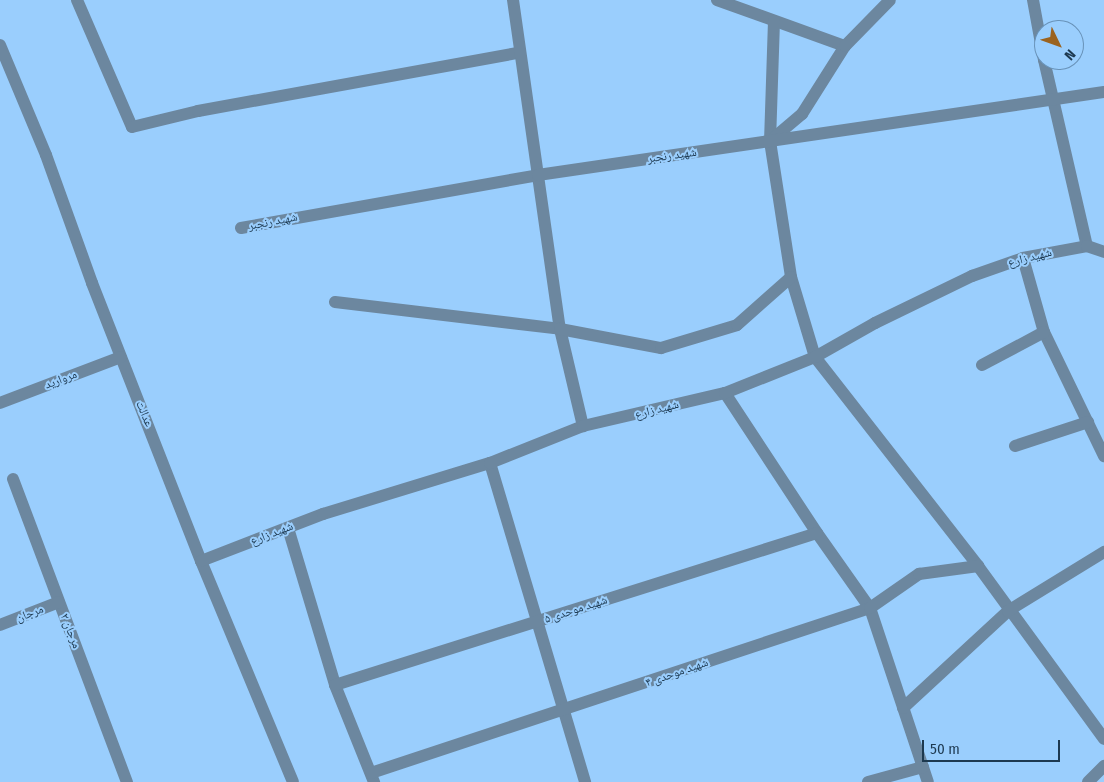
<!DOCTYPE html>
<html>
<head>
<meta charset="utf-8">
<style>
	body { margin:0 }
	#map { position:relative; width:1104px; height:782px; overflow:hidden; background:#9acefd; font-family:"Fira Sans Condensed","Noto Naskh Arabic",sans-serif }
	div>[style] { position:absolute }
	.minor>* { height:12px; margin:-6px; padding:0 6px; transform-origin:6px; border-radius:6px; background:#6c879f }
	span { translate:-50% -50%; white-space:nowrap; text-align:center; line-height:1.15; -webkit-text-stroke:4px #9acefd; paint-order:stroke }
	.street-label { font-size:12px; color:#1d3950 }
	.north { position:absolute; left:1034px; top:20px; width:50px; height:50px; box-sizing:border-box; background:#9acefd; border:1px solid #6892b8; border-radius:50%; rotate:132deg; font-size:14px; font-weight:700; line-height:20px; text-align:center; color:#1d3950 }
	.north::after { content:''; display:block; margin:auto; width:18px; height:22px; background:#9b631f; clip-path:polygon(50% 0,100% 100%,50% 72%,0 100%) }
	.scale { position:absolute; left:922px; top:740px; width:138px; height:22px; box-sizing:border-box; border:2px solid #1d3950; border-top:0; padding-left:6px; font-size:15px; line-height:18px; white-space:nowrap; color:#1d3950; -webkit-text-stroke:4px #9acefd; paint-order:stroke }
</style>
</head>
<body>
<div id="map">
	<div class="minor">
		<div style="left:77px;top:0;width:138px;rotate:66.6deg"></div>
		<div style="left:132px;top:127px;width:68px;rotate:-13.6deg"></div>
		<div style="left:198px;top:111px;width:325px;rotate:-10.3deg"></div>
		<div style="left:513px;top:0;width:332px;rotate:81.9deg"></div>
		<div style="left:560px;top:329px;width:100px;rotate:76.7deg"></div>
		<div style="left:717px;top:0;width:136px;rotate:19.8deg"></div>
		<div style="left:1033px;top:0;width:61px;rotate:79.6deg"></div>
		<div style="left:774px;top:21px;width:120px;rotate:91.9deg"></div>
		<div style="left:770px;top:141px;width:138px;rotate:81.2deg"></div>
		<div style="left:791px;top:277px;width:84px;rotate:73.3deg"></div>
		<div style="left:815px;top:357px;width:265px;rotate:52deg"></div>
		<div style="left:978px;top:566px;width:214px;rotate:53.9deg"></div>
		<div style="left:0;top:45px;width:119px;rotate:67.3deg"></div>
		<div style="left:46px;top:155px;width:136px;rotate:70.2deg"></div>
		<div style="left:92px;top:283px;width:299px;rotate:68.6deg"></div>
		<div style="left:201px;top:561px;width:239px;rotate:67.4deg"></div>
		<div style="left:1044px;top:60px;width:191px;rotate:77deg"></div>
		<div style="left:770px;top:141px;width:42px;rotate:-40.2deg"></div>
		<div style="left:802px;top:114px;width:80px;rotate:-57.7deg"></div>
		<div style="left:845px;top:46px;width:64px;rotate:-45.6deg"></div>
		<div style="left:241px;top:228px;width:302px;rotate:-10.1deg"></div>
		<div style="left:538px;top:175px;width:572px;rotate:-8.34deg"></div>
		<div style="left:1023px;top:258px;width:77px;rotate:74.2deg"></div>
		<div style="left:1044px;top:332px;width:138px;rotate:64.2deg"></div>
		<div style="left:335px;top:302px;width:227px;rotate:6.8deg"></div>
		<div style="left:560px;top:329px;width:103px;rotate:10.7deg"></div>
		<div style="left:661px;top:348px;width:79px;rotate:-16.8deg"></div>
		<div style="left:737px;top:325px;width:72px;rotate:-41.6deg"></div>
		<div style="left:982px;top:365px;width:70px;rotate:-28deg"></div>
		<div style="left:725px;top:393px;width:168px;rotate:56.7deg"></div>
		<div style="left:817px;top:533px;width:92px;rotate:54.8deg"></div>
		<div style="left:870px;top:608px;width:183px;rotate:71.6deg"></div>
		<div style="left:0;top:403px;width:129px;rotate:-20.8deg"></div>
		<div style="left:1015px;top:446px;width:77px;rotate:-18.2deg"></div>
		<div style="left:490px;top:463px;width:333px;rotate:73.4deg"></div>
		<div style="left:13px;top:479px;width:324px;rotate:69.4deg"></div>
		<div style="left:288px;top:528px;width:164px;rotate:73.3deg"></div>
		<div style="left:335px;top:685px;width:105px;rotate:68.1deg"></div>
		<div style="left:201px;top:561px;width:131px;rotate:-21.1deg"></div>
		<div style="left:323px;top:514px;width:175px;rotate:-17deg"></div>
		<div style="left:490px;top:463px;width:100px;rotate:-21.7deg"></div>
		<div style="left:583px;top:426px;width:146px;rotate:-13.1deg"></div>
		<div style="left:725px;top:393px;width:97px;rotate:-21.8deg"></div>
		<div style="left:815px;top:357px;width:69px;rotate:-29.5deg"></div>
		<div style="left:875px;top:323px;width:108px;rotate:-25.9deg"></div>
		<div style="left:972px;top:276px;width:54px;rotate:-19.4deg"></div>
		<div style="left:1023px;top:258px;width:65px;rotate:-10.6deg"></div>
		<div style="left:1087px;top:246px;width:18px;rotate:19deg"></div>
		<div style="left:0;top:625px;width:63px;rotate:-21.3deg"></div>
		<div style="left:335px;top:685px;width:505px;rotate:-17.5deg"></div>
		<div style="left:903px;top:708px;width:143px;rotate:-42.7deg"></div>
		<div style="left:1008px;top:611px;width:113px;rotate:-31.6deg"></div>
		<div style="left:371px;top:773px;width:526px;rotate:-18.3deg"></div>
		<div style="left:870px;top:608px;width:60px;rotate:-34.8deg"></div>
		<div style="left:919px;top:574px;width:60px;rotate:-7.7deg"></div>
		<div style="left:868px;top:782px;width:57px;rotate:-15.3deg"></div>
		<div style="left:1088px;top:782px;width:23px;rotate:-45deg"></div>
	</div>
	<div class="street-label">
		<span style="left:672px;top:156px;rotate:-8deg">شهید رنجبر</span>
		<span style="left:273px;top:222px;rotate:-11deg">شهید رنجبر</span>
		<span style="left:1030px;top:258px;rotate:-14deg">شهید زارع</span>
		<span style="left:61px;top:380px;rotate:-21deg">مروارید</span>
		<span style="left:657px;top:410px;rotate:-14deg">شهید زارع</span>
		<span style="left:144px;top:414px;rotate:68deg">عدالت</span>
		<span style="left:272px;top:534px;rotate:-21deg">شهید زارع</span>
		<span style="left:576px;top:610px;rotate:-18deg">شهید موحدی ۵</span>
		<span style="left:30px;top:614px;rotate:-21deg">مرجان</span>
		<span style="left:70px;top:631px;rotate:69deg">مرجان ۲</span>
		<span style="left:677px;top:673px;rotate:-19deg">شهید موحدی ۴</span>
	</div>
	<div class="north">N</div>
	<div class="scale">50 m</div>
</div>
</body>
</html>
